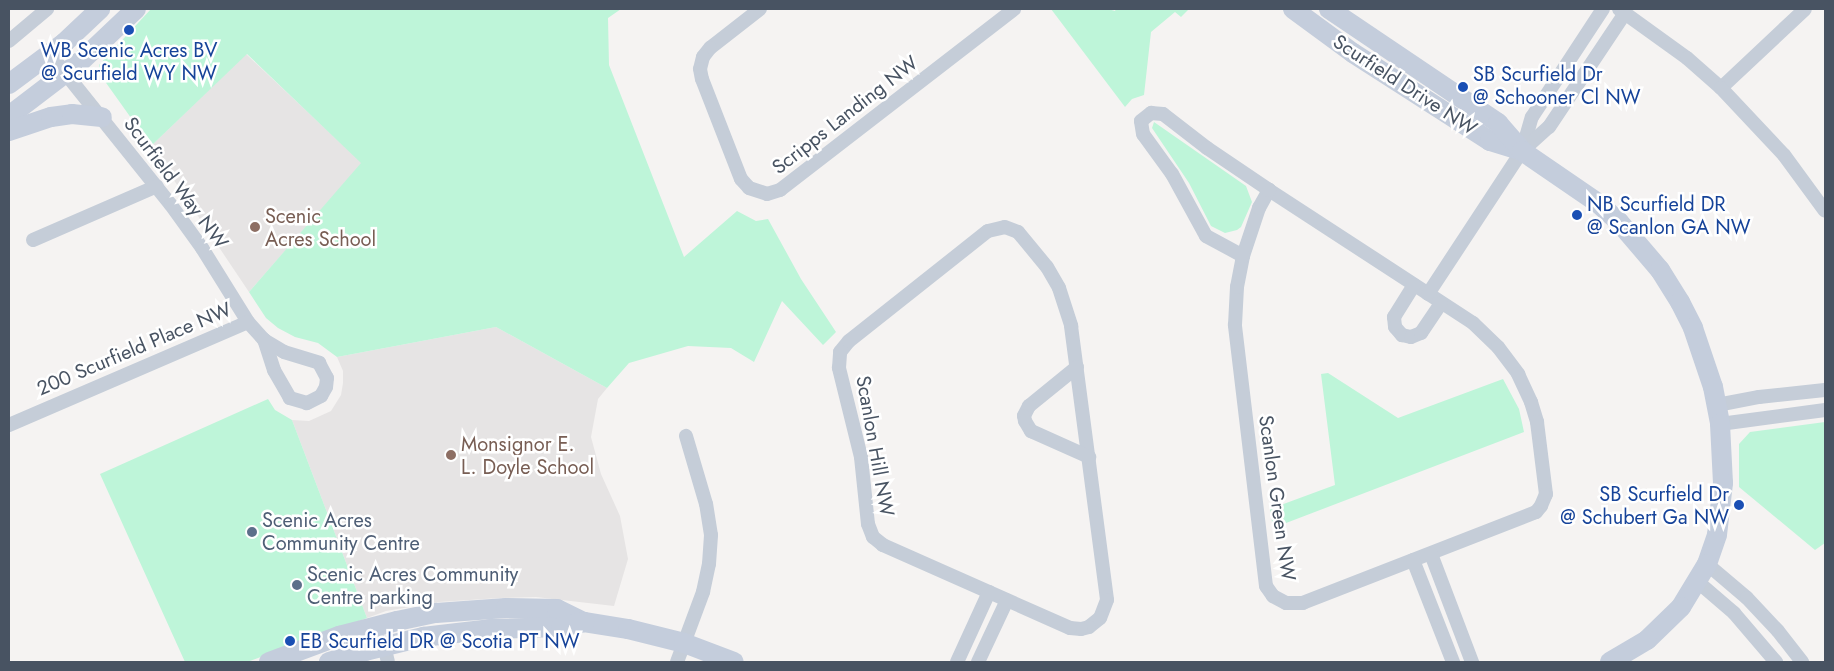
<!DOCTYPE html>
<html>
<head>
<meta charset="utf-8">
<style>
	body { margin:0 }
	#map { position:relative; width:1834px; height:671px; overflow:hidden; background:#f5f3f2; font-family:Jost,sans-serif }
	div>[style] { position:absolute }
	.education>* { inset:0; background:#e6e4e4 }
	.green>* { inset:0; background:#bef5d9 }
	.street>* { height:14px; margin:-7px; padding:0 7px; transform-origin:7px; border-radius:7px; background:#c5cdd8 }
	.secondary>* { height:20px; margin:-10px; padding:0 10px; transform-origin:10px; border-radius:10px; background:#c4cddc }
	.dots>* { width:14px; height:14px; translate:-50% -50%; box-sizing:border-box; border:2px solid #fff; border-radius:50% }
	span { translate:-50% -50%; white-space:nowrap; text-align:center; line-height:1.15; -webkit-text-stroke:5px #fff; paint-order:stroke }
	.transit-label { font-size:20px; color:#164399 }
	.left { translate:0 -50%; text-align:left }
	.right { translate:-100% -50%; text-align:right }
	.street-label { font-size:20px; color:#485362 }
	.education-label { font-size:20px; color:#785e54 }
	.service-label { font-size:20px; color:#4e5e75 }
	.frame { position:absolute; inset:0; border:10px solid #485362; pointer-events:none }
</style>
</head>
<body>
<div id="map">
	<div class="education">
		<div style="clip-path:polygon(246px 54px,362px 163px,249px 292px,151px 146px)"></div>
		<div style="clip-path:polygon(496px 327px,607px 388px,598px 399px,591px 437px,601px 474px,620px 516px,628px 559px,614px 606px,536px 597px,499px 598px,439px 602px,386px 611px,367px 618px,292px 420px,309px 421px,331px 411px,341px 395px,343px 383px,343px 371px,337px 357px)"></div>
	</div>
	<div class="green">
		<div style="clip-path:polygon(151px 9px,621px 9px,608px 18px,609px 65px,684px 257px,737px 211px,756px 221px,768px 219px,801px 279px,836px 332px,823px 345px,782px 301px,754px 362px,731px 348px,688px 346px,629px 363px,607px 388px,496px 327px,337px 357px,318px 343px,295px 337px,278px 328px,266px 318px,249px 292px,361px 163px,247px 54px,151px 146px,99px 73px,99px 65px)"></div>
		<div style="clip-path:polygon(1051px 9px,1108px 9px,1115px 11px,1116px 9px,1189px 9px,1181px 17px,1175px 12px,1151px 32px,1144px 95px,1132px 99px,1125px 107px)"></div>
		<div style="clip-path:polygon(1154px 122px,1246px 186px,1252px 202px,1241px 227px,1237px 230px,1225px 233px,1211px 226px,1189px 183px,1152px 128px)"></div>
		<div style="clip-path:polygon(1328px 373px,1398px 418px,1503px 379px,1519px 409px,1524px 432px,1273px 528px,1270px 509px,1335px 485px,1321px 374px)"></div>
		<div style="clip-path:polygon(268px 399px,275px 410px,292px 420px,367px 618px,247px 662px,185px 662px,100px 474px)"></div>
		<div style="clip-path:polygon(1825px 422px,1825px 543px,1815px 550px,1739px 487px,1739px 444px,1750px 432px)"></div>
	</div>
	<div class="street">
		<div style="left:760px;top:9px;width:63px;rotate:142deg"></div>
		<div style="left:710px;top:48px;width:11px;rotate:128deg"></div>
		<div style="left:703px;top:57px;width:12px;rotate:104deg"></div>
		<div style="left:700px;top:69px;width:10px;rotate:79deg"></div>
		<div style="left:702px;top:79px;width:107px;rotate:68.7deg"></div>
		<div style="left:741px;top:179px;width:12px;rotate:48deg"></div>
		<div style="left:749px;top:188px;width:19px;rotate:18deg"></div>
		<div style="left:767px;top:194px;width:14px;rotate:-17deg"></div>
		<div style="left:780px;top:190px;width:296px;rotate:-37.7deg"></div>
		<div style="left:1619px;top:9px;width:84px;rotate:35.8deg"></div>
		<div style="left:1687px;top:58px;width:45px;rotate:41.4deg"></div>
		<div style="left:1721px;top:88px;width:115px;rotate:-43.2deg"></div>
		<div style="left:9px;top:41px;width:50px;rotate:-40.1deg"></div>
		<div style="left:50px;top:54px;width:193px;rotate:51.3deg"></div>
		<div style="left:171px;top:205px;width:53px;rotate:54.2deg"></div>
		<div style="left:202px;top:248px;width:87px;rotate:58.1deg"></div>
		<div style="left:248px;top:322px;width:24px;rotate:48deg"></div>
		<div style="left:1721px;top:88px;width:92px;rotate:46.8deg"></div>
		<div style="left:1784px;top:155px;width:69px;rotate:53.8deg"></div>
		<div style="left:1522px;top:151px;width:35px;rotate:-74deg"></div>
		<div style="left:1532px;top:117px;width:129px;rotate:-56.7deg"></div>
		<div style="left:1269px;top:190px;width:244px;rotate:33.1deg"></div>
		<div style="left:1473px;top:323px;width:35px;rotate:44deg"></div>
		<div style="left:1498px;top:347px;width:34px;rotate:53deg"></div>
		<div style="left:1518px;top:374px;width:31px;rotate:65deg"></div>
		<div style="left:1531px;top:402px;width:21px;rotate:73deg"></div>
		<div style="left:1537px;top:422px;width:73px;rotate:82.9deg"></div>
		<div style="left:1546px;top:494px;width:13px;rotate:113deg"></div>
		<div style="left:1541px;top:506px;width:8px;rotate:130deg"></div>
		<div style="left:1536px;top:512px;width:250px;rotate:158.7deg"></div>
		<div style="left:1303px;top:603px;width:17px;rotate:180deg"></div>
		<div style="left:1286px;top:603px;width:15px;rotate:-152deg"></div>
		<div style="left:1273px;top:596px;width:12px;rotate:-125deg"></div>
		<div style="left:1266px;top:586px;width:263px;rotate:-96.8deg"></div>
		<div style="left:1235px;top:325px;width:38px;rotate:-87deg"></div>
		<div style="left:1237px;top:287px;width:32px;rotate:-79deg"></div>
		<div style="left:1243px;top:256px;width:51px;rotate:-71.6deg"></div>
		<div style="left:1259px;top:208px;width:21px;rotate:-61deg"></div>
		<div style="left:1005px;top:227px;width:14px;rotate:21deg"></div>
		<div style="left:1018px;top:232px;width:45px;rotate:50.4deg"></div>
		<div style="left:1047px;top:267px;width:24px;rotate:60deg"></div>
		<div style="left:1059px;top:288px;width:40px;rotate:72deg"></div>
		<div style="left:1071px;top:326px;width:276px;rotate:82.5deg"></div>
		<div style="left:1107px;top:600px;width:19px;rotate:111deg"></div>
		<div style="left:1100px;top:618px;width:14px;rotate:141deg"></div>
		<div style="left:1089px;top:627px;width:8px;rotate:166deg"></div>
		<div style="left:1081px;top:629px;width:11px;rotate:-175deg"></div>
		<div style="left:1070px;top:628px;width:205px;rotate:-156.1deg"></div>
		<div style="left:883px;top:545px;width:13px;rotate:-141deg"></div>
		<div style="left:873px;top:537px;width:14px;rotate:-111deg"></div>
		<div style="left:868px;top:524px;width:67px;rotate:-96deg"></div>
		<div style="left:861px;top:457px;width:92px;rotate:-103.9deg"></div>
		<div style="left:839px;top:368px;width:16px;rotate:-86deg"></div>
		<div style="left:840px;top:352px;width:14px;rotate:-51deg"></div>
		<div style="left:849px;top:341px;width:177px;rotate:-38.4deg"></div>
		<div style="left:988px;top:231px;width:17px;rotate:-13deg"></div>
		<div style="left:33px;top:240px;width:135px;rotate:-23.5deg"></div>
		<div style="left:1243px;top:256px;width:42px;rotate:-151.6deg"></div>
		<div style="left:1206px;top:236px;width:71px;rotate:-118.7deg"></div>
		<div style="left:1172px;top:174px;width:49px;rotate:-125.9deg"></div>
		<div style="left:1143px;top:134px;width:13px;rotate:-99deg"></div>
		<div style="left:1141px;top:121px;width:13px;rotate:-39deg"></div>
		<div style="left:1151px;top:113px;width:12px;rotate:5deg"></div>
		<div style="left:1163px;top:114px;width:56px;rotate:37.7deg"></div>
		<div style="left:1207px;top:148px;width:75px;rotate:34.1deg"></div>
		<div style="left:1414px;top:285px;width:38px;rotate:122deg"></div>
		<div style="left:1394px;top:317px;width:10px;rotate:84deg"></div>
		<div style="left:1395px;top:327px;width:11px;rotate:49deg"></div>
		<div style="left:1402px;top:335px;width:9px;rotate:13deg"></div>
		<div style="left:1411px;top:337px;width:11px;rotate:-22deg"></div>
		<div style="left:1421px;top:333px;width:36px;rotate:-56deg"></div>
		<div style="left:1428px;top:294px;width:171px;rotate:-56.7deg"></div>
		<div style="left:1522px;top:151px;width:36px;rotate:-42deg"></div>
		<div style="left:1549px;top:127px;width:137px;rotate:-56.3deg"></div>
		<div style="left:264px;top:340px;width:23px;rotate:31deg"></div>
		<div style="left:284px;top:352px;width:37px;rotate:17deg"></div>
		<div style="left:319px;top:363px;width:17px;rotate:62deg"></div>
		<div style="left:327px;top:378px;width:9px;rotate:96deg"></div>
		<div style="left:326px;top:387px;width:10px;rotate:119deg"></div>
		<div style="left:321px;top:396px;width:16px;rotate:153deg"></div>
		<div style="left:307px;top:403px;width:18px;rotate:-164deg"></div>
		<div style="left:290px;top:398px;width:32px;rotate:-120deg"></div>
		<div style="left:274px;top:370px;width:32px;rotate:-108deg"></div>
		<div style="left:1077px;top:367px;width:62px;rotate:140.9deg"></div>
		<div style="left:1029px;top:406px;width:11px;rotate:117deg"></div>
		<div style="left:1024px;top:416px;width:5px;rotate:79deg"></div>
		<div style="left:1025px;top:421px;width:12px;rotate:59deg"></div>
		<div style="left:1031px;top:431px;width:64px;rotate:24.1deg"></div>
		<div style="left:1717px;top:405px;width:43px;rotate:-10.8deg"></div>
		<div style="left:1759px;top:397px;width:66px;rotate:-6.1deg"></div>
		<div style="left:1720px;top:424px;width:106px;rotate:-7.6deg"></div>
		<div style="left:9px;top:425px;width:260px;rotate:-23.3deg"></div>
		<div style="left:1431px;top:554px;width:116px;rotate:69.2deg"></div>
		<div style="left:1413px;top:560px;width:110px;rotate:68.6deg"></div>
		<div style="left:1707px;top:564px;width:52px;rotate:40.4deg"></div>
		<div style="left:1747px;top:598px;width:45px;rotate:46.8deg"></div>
		<div style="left:1778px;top:631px;width:39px;rotate:52deg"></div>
		<div style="left:1698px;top:582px;width:48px;rotate:40.7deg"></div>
		<div style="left:1734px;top:613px;width:65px;rotate:49.4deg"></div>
		<div style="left:368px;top:627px;width:25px;rotate:50deg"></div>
		<div style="left:384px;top:646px;width:16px;rotate:76deg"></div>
		<div style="left:677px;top:662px;width:75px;rotate:-69.6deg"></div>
		<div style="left:703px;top:592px;width:29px;rotate:-78deg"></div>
		<div style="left:709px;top:564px;width:29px;rotate:-86deg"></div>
		<div style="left:711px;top:535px;width:31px;rotate:-99deg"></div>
		<div style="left:706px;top:504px;width:71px;rotate:-106.4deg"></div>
		<div style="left:957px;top:662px;width:77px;rotate:-65.4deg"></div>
		<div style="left:978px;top:662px;width:68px;rotate:-64.9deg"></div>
	</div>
	<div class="secondary">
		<div style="left:1293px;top:9px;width:74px;rotate:36.3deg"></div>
		<div style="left:1353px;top:53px;width:163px;rotate:32.7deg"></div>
		<div style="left:1490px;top:141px;width:34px;rotate:17deg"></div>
		<div style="left:1329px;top:9px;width:204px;rotate:34deg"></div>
		<div style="left:1498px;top:123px;width:37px;rotate:49deg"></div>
		<div style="left:1522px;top:151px;width:92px;rotate:34.4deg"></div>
		<div style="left:1598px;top:203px;width:28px;rotate:42deg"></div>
		<div style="left:1619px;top:222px;width:63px;rotate:49.5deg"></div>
		<div style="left:1660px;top:270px;width:38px;rotate:58deg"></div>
		<div style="left:1680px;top:302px;width:29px;rotate:63deg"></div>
		<div style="left:1693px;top:328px;width:62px;rotate:71.3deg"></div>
		<div style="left:1713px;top:387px;width:38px;rotate:79deg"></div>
		<div style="left:1720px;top:424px;width:59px;rotate:87.1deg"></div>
		<div style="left:1723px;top:483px;width:52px;rotate:96.6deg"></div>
		<div style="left:1717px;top:535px;width:31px;rotate:109deg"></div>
		<div style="left:1707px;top:564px;width:50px;rotate:121.2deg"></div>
		<div style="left:1681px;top:607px;width:47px;rotate:135.9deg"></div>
		<div style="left:1647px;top:640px;width:43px;rotate:149.3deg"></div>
		<div style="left:9px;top:84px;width:69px;rotate:-36.7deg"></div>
		<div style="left:64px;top:43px;width:50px;rotate:-43.4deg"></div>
		<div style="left:9px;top:116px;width:89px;rotate:-37.3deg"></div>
		<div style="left:80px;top:62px;width:77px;rotate:-43.4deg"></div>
		<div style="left:9px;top:131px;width:44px;rotate:-18.4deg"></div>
		<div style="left:51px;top:117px;width:21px;rotate:-8deg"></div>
		<div style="left:72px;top:114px;width:30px;rotate:6deg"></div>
		<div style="left:269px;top:662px;width:75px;rotate:-20.4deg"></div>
		<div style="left:339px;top:636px;width:60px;rotate:-14.5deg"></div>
		<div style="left:397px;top:621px;width:40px;rotate:-12deg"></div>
		<div style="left:436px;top:613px;width:70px;rotate:-4.1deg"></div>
		<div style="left:506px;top:608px;width:51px;rotate:1.1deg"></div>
		<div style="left:557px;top:609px;width:30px;rotate:26deg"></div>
		<div style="left:584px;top:622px;width:45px;rotate:9deg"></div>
		<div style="left:628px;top:629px;width:58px;rotate:14deg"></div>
		<div style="left:684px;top:643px;width:53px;rotate:20.8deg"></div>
		<div style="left:329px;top:662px;width:38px;rotate:-17deg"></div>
		<div style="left:365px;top:651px;width:60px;rotate:-13.6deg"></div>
		<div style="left:423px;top:637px;width:67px;rotate:-6.8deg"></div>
		<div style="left:490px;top:629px;width:71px;rotate:-1.6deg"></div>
		<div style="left:561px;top:627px;width:24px;rotate:-12deg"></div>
	</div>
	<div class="dots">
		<div style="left:129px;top:30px;background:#1a4fb4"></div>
		<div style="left:1463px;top:87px;background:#1a4fb4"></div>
		<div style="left:1577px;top:215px;background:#1a4fb4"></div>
		<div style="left:255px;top:227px;background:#8d6e63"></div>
		<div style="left:451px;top:455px;background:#8d6e63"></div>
		<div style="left:1739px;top:505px;background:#1a4fb4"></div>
		<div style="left:252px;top:532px;background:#5c6f8a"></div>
		<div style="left:297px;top:585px;background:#5c6f8a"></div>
		<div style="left:290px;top:641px;background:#1a4fb4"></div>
	</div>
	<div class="transit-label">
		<span style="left:129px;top:62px">WB Scenic Acres BV<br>@ Scurfield WY NW</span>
		<span class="left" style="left:1473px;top:86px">SB Scurfield Dr<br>@ Schooner Cl NW</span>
		<span class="left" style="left:1587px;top:216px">NB Scurfield DR<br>@ Scanlon GA NW</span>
		<span class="right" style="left:1729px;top:506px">SB Scurfield Dr<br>@ Schubert Ga NW</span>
		<span class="left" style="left:300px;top:641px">EB Scurfield DR @ Scotia PT NW</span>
	</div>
	<div class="street-label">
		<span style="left:1405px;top:85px;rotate:33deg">Scurfield Drive NW</span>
		<span style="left:845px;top:115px;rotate:-38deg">Scripps Landing NW</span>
		<span style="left:176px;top:183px;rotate:53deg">Scurfield Way NW</span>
		<span style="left:134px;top:349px;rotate:-23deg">200 Scurfield Place NW</span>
		<span style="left:875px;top:446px;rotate:80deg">Scanlon Hill NW</span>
		<span style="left:1277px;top:498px;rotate:82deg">Scanlon Green NW</span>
	</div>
	<div class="education-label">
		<span class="left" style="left:265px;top:228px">Scenic<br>Acres School</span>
		<span class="left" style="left:461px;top:456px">Monsignor E.<br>L. Doyle School</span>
	</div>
	<div class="service-label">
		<span class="left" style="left:262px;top:532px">Scenic Acres<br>Community Centre</span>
		<span class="left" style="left:307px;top:586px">Scenic Acres Community<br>Centre parking</span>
	</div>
	<div class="frame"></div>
</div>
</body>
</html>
